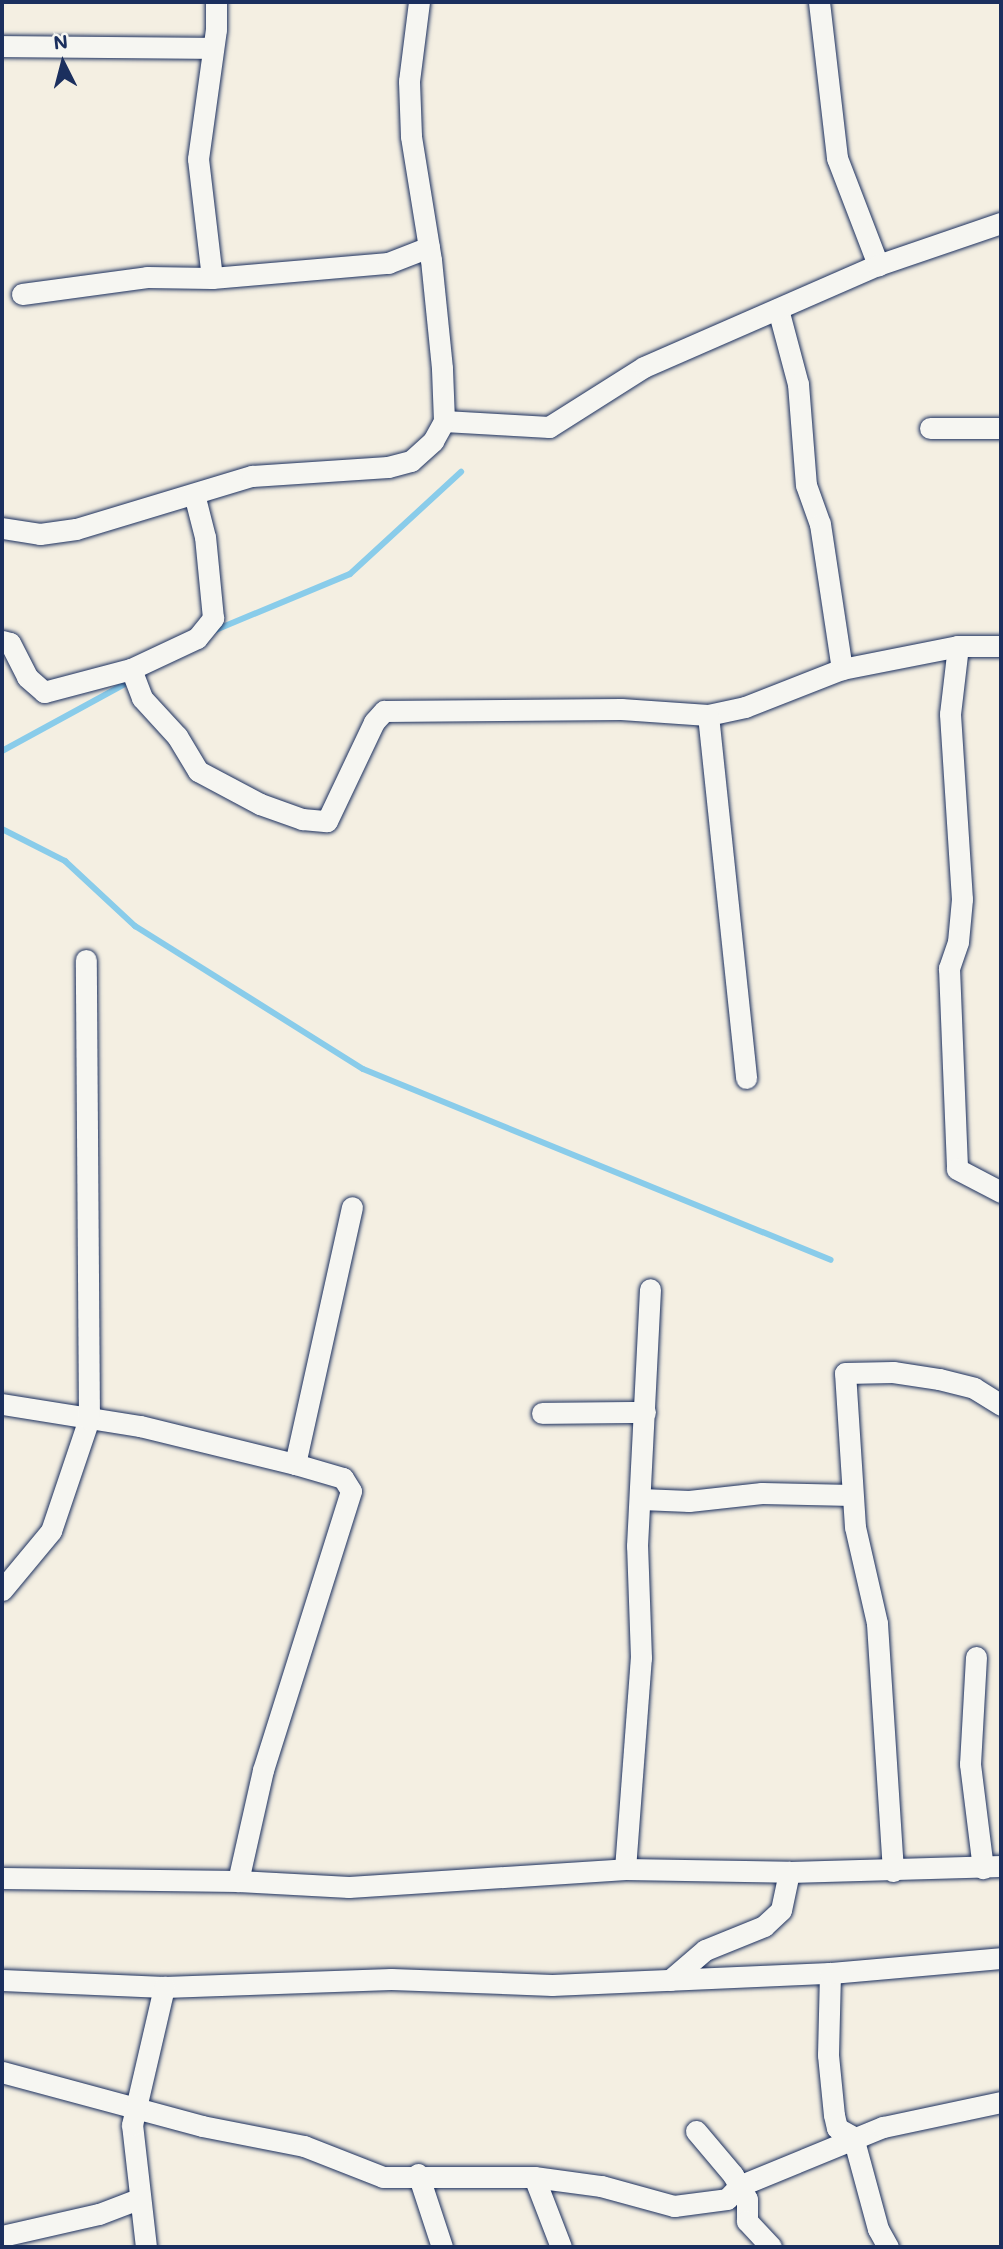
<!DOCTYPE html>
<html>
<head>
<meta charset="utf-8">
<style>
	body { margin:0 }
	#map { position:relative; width:1003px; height:2249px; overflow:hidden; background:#f4efe2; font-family:Mali,sans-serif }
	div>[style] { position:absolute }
	.stream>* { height:6px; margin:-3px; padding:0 3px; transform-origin:3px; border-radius:3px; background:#89ccea }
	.roads { filter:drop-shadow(0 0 2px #1b2f5e) drop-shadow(0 0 2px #1b2f5e) }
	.street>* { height:21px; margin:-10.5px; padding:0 10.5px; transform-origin:10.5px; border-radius:10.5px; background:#f6f6f2 }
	span { translate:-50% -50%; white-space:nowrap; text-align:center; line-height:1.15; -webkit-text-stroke:7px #f6f6f2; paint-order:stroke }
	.frame { position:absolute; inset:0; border:4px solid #1b2f5e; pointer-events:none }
	.north { position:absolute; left:28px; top:28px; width:70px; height:70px; -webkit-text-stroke:5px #f6f6f2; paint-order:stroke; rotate:354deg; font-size:19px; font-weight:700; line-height:28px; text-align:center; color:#1b2f5e }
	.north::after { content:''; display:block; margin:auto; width:24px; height:32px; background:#1b2f5e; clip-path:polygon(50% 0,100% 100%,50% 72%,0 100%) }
</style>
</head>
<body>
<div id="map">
	<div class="stream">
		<div style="left:213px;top:631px;width:148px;rotate:-22.6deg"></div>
		<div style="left:350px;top:574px;width:151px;rotate:-42.6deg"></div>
		<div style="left:2px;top:751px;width:148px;rotate:-28.6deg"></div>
		<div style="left:2px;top:829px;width:71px;rotate:26.9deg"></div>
		<div style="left:65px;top:861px;width:96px;rotate:42.9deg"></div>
		<div style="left:135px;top:926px;width:269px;rotate:32.1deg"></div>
		<div style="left:363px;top:1069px;width:505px;rotate:22.2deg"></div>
	</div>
	<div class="roads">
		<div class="street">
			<div style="left:819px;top:2px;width:157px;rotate:83.4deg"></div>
			<div style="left:837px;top:158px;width:115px;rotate:69deg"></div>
			<div style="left:2px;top:46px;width:211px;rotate:0.5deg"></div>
			<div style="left:212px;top:278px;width:177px;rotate:-4.9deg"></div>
			<div style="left:388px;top:263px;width:44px;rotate:-21.3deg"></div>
			<div style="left:22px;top:294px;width:126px;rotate:-7.7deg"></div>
			<div style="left:147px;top:277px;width:65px;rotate:0.9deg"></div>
			<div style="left:212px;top:278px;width:120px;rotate:-96.7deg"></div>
			<div style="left:198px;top:159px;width:131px;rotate:-82.1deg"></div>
			<div style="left:216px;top:29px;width:27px;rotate:-90deg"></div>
			<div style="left:778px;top:309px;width:78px;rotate:75.1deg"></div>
			<div style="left:798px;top:384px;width:101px;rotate:85.5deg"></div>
			<div style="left:806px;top:485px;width:41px;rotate:70.3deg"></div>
			<div style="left:820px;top:524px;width:147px;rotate:81.4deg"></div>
			<div style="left:444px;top:421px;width:105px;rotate:3.3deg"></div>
			<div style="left:549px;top:427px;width:112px;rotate:-32.3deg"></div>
			<div style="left:644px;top:367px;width:255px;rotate:-23.6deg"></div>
			<div style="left:878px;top:265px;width:130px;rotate:-18.9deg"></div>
			<div style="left:930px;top:428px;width:71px"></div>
			<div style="left:2px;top:528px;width:38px;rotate:9deg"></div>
			<div style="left:40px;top:534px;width:36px;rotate:-8deg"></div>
			<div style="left:76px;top:529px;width:184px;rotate:-16.8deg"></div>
			<div style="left:252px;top:476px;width:136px;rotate:-3.8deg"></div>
			<div style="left:388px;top:467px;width:24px;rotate:-15deg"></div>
			<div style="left:411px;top:461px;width:30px;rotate:-42deg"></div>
			<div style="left:433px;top:441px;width:23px;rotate:-61deg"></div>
			<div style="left:444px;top:421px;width:53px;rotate:-92.2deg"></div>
			<div style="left:442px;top:368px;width:109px;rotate:-95.8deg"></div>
			<div style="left:431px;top:260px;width:126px;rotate:-99.2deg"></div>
			<div style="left:411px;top:136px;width:55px;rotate:-92.1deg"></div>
			<div style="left:409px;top:81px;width:80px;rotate:-82.8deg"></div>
			<div style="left:2px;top:641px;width:8px;rotate:14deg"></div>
			<div style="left:10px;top:643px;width:38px;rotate:63deg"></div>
			<div style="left:27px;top:677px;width:23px;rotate:41deg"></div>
			<div style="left:44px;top:692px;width:90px;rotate:-14.8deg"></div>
			<div style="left:131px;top:669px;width:73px;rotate:-25.2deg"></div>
			<div style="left:197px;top:638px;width:26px;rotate:-51deg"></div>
			<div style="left:213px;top:618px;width:81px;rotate:-95.6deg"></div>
			<div style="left:205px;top:537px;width:44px;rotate:-104.3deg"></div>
			<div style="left:958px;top:646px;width:68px;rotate:96.7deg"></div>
			<div style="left:950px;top:714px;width:185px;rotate:86.3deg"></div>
			<div style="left:962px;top:899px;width:43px;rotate:95.3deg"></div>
			<div style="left:958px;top:942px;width:28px;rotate:109deg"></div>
			<div style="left:949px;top:968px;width:201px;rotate:87.7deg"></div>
			<div style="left:957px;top:1169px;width:50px;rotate:27.6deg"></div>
			<div style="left:131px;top:669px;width:31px;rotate:69deg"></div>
			<div style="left:142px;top:698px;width:52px;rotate:47.4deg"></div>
			<div style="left:177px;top:736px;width:41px;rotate:59deg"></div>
			<div style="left:198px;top:771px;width:70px;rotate:28deg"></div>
			<div style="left:260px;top:804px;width:45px;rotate:19.7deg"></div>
			<div style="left:302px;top:819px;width:25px;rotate:5deg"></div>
			<div style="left:327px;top:821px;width:110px;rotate:-64.6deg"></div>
			<div style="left:374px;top:722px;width:15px;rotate:-48deg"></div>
			<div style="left:384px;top:711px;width:237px;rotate:-0.5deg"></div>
			<div style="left:621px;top:709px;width:87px;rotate:3.9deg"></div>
			<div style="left:708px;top:715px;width:38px;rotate:-12deg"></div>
			<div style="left:745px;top:707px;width:104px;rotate:-21.4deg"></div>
			<div style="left:842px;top:669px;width:118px;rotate:-11.2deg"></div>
			<div style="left:958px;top:646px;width:43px"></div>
			<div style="left:708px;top:715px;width:365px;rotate:84deg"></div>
			<div style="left:2px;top:1404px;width:140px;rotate:9.1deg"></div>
			<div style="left:140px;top:1426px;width:160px;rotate:13.8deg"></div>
			<div style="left:295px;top:1464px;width:50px;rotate:16.3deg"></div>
			<div style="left:343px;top:1478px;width:15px;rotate:58deg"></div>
			<div style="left:351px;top:1491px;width:293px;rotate:107.5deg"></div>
			<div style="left:263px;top:1770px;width:114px;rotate:102.7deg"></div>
			<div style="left:542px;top:1413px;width:103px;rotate:-0.6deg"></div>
			<div style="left:295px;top:1464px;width:263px;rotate:-77.5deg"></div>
			<div style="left:641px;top:1499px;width:48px;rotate:2.4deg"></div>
			<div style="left:689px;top:1501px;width:73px;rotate:-6.3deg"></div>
			<div style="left:762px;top:1493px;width:90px;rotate:1.3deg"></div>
			<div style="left:2px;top:1590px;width:77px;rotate:-50.3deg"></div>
			<div style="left:51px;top:1531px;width:118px;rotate:-71.3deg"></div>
			<div style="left:89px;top:1419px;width:459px;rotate:-90.4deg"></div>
			<div style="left:976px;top:1657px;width:107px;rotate:93.2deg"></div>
			<div style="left:970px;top:1764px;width:105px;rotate:82.9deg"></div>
			<div style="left:625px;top:1869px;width:212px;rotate:-85.7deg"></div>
			<div style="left:641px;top:1658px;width:112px;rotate:-92deg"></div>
			<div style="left:637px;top:1546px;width:257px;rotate:-87.1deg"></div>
			<div style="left:893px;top:1871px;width:249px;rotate:-93.7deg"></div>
			<div style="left:877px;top:1623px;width:98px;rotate:-102.9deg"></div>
			<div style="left:855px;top:1527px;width:154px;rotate:-93.7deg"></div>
			<div style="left:845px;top:1373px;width:48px;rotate:-1.2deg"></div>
			<div style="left:893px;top:1372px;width:47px;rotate:8.7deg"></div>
			<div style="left:939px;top:1379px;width:36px;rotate:14deg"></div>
			<div style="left:974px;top:1388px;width:32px;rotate:32deg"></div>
			<div style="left:2px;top:1878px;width:236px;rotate:0.7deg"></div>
			<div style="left:238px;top:1881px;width:111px;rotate:3.1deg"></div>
			<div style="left:349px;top:1887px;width:277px;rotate:-3.7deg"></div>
			<div style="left:625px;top:1869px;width:164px;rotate:1deg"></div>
			<div style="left:789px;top:1872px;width:212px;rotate:-1.6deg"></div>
			<div style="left:830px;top:1973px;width:82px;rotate:91.4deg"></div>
			<div style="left:828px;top:2055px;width:60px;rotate:84.3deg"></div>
			<div style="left:834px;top:2115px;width:13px;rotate:77deg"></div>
			<div style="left:837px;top:2128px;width:18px;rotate:29deg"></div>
			<div style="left:853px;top:2137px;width:95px;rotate:74.8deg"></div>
			<div style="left:878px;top:2229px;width:21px;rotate:61deg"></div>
			<div style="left:2px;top:1980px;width:162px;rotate:2.5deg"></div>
			<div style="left:164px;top:1987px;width:227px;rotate:-2deg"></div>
			<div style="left:391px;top:1979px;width:161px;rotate:2.1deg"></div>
			<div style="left:552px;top:1985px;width:278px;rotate:-2.5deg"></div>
			<div style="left:830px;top:1973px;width:172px;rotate:-5deg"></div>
			<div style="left:670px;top:1980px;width:46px;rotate:-40.6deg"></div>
			<div style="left:705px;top:1950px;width:64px;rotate:-22.1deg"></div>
			<div style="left:764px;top:1926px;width:23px;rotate:-43deg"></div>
			<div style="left:781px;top:1910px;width:39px;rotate:-78deg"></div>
			<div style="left:2px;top:2072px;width:207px;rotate:15.1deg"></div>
			<div style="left:202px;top:2126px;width:104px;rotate:11.1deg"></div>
			<div style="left:304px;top:2146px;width:85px;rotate:21.4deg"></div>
			<div style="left:383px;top:2177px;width:151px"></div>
			<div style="left:534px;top:2177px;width:68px;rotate:7.7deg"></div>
			<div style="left:601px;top:2186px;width:76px;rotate:15.3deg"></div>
			<div style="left:674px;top:2206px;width:53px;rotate:-7.5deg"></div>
			<div style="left:727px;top:2199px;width:18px;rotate:-47deg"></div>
			<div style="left:739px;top:2186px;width:156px;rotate:-22.3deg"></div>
			<div style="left:883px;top:2127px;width:121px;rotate:-12deg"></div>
			<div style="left:696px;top:2131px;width:57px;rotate:49.9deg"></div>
			<div style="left:733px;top:2175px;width:28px;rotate:60deg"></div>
			<div style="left:747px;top:2199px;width:22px;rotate:90deg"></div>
			<div style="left:747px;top:2221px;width:35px;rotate:47deg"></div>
			<div style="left:418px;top:2174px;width:77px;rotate:71.8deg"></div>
			<div style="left:534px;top:2177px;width:75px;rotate:68.9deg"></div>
			<div style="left:2px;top:2236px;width:99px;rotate:-12.8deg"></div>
			<div style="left:99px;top:2214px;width:42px;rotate:-21deg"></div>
			<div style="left:146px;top:2247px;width:123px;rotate:-96.5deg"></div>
			<div style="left:132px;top:2125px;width:142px;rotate:-76.9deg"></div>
		</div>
	</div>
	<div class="frame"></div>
	<div class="north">N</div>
</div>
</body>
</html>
